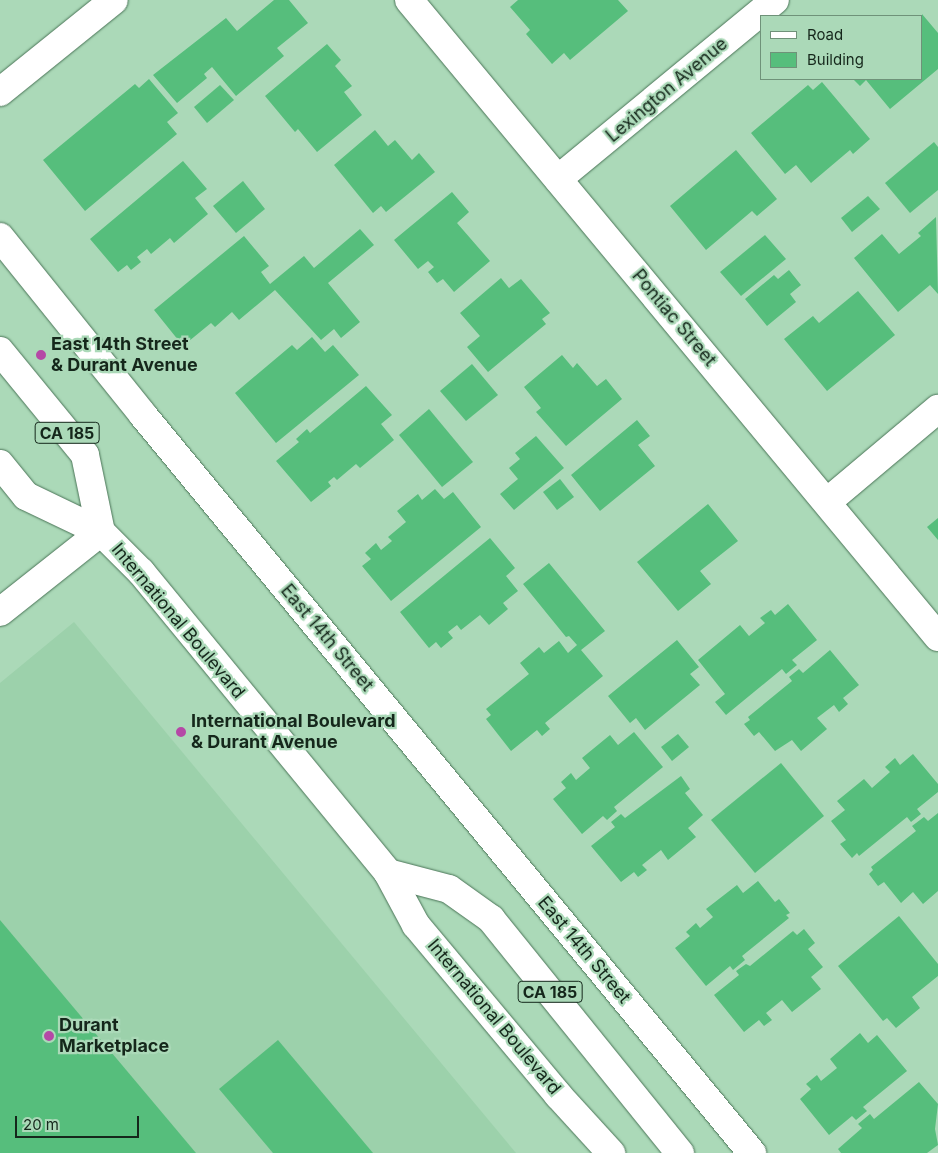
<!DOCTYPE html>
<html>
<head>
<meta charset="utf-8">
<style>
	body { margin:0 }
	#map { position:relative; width:938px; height:1153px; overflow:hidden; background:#abd9b8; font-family:Inter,sans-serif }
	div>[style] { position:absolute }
	.built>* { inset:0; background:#9cd1ab }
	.building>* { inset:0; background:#56be7c }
	.roads { filter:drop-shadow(0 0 1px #4a7457) drop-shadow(0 0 1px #4a7457) }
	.minor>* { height:28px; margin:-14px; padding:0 14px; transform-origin:14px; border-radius:14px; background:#fff }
	.primary>* { height:28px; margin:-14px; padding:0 14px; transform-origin:14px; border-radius:14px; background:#fff }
	.dots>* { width:14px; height:14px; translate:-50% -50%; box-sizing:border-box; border:2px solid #abd9b8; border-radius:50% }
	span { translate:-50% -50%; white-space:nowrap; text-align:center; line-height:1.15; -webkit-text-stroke:4.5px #abd9b8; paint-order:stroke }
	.shield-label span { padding:1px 4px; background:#abd9b8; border:1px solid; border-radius:4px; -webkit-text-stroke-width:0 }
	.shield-label { font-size:16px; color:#15271b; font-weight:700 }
	.street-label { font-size:18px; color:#15271b }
	.poi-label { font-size:18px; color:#15271b; font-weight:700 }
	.left { translate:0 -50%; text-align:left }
	.legend { position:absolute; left:760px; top:15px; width:162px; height:65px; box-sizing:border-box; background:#abd9b8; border:1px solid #6f9279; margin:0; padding:6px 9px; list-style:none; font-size:15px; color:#15271b }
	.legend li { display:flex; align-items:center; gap:10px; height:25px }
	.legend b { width:25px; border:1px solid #6f9279 }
	.scale { position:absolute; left:15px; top:1116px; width:124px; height:22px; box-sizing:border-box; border:2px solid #15271b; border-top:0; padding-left:6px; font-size:15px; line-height:18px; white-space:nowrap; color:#15271b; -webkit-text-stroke:4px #abd9b8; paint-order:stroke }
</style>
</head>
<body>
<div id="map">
	<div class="built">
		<div style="clip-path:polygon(74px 622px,516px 1153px,0 1153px,0 683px)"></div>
	</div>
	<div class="building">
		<div style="clip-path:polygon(274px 0,289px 0,308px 23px,277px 48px,284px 56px,236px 96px,212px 67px,204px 74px,207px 78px,177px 103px,153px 75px,226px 18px,237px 31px)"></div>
		<div style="clip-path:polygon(518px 0,618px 0,628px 11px,570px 60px,564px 53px,552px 64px,526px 34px,530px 30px,510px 7px)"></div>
		<div style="clip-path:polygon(922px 14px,938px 33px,938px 69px,890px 109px,866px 80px,860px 86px,853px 79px,922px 79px)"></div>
		<div style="clip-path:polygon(327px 44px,341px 60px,335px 66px,352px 86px,344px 92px,362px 115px,317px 152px,298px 129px,295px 132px,265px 96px)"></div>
		<div style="clip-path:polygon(149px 79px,178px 113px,167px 122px,177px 134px,85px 211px,43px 160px,135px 84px,139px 88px)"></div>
		<div style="clip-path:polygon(822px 82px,870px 139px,853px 154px,850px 150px,811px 183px,796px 165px,785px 174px,751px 133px,808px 85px,813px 90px)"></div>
		<div style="clip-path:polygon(220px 85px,234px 100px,207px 123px,194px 107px)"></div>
		<div style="clip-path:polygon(375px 130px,388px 146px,395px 140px,412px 160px,419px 153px,435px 172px,386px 212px,381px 206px,373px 213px,334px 165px)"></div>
		<div style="clip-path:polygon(934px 142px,938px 147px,938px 190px,910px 213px,885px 183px)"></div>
		<div style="clip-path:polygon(736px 150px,777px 199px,757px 216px,752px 211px,706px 250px,670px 206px)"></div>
		<div style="clip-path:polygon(183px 161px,207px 189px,195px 198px,208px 214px,174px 243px,170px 238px,151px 254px,147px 249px,137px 257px,141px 262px,131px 270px,127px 265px,118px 272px,90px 239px)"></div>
		<div style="clip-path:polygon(243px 181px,265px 209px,236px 233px,213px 206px)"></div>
		<div style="clip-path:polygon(452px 192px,469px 212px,457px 223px,490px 261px,454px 292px,443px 279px,437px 283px,428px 272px,434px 267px,428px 261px,418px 269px,394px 240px)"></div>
		<div style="clip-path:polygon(868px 196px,880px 209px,852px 232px,841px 218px)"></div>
		<div style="clip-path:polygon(936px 217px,938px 294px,930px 285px,898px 312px,854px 258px,882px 234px,899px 254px,921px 236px,918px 233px)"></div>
		<div style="clip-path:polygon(360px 229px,374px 245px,328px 283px,360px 322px,341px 338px,334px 329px,321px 340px,275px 290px,239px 320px,232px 312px,215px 327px,211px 323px,183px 346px,154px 310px,244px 236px,269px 266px,261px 272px,270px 284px,304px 256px,314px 268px)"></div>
		<div style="clip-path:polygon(765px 235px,786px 259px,741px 296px,720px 272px)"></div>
		<div style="clip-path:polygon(789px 270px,801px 285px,790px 294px,796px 302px,767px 326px,745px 299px,774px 275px,778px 279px)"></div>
		<div style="clip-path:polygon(501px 278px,509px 288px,521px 279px,550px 313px,542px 319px,546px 324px,488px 372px,467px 347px,480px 336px,460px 313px)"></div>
		<div style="clip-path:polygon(858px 291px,895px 335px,827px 391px,784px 339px,813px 316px,819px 323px)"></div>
		<div style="clip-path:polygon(312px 337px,325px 352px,333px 345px,359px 375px,276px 443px,235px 393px,292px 345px,297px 350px)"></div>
		<div style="clip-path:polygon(562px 355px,573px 368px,577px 363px,597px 386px,606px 379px,622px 399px,566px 446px,536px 412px,541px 408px,524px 387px)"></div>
		<div style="clip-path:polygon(472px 364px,498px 395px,466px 421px,440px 391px)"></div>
		<div style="clip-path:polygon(366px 386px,392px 415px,381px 424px,394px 440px,360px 468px,356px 464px,337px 480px,334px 477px,328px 482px,331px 486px,311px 502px,276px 461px,299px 442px,296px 439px,307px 429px,310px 433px)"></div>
		<div style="clip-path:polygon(429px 409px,473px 462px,442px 487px,399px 435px)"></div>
		<div style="clip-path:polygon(637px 420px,650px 436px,638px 445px,655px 466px,600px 511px,571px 475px)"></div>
		<div style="clip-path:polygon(536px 436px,564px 468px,514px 510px,500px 494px,518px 479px,509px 468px,520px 459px,515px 453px)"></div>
		<div style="clip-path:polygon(560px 479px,574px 497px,557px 510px,543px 492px)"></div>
		<div style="clip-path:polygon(435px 489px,444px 499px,453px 492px,481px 527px,391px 601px,362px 566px,371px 559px,365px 553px,376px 543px,381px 550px,392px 541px,388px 537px,406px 522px,397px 511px,418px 494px,422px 500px)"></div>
		<div style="clip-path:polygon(708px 504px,738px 541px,700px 571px,711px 584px,678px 611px,637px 562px)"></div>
		<div style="clip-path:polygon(938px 518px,938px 540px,927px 527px)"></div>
		<div style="clip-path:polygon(490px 538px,515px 568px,506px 576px,518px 591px,503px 603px,508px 609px,489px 625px,480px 615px,461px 630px,457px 625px,448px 632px,453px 638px,441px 648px,436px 642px,429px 648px,400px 612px)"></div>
		<div style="clip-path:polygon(549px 563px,605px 631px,581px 650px,603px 676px,545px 723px,550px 729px,542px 736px,537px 730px,511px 751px,486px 719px,491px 715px,486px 709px,529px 674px,520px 663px,539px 647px,544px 653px,559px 641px,568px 653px,577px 645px,569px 636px,566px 637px,523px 584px)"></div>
		<div style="clip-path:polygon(788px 604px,817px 640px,792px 660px,797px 665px,786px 674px,782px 669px,726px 715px,715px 702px,725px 694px,698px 660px,740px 625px,749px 636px,765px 623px,760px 618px,771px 610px,775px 615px)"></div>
		<div style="clip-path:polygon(677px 640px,699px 667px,690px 674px,700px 685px,645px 730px,636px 718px,630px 723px,608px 696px)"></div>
		<div style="clip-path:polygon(830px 650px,859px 685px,843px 698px,848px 704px,839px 712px,834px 705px,817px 718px,827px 729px,801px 751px,792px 740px,775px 751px,759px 732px,754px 736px,744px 724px,750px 720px,748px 717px,792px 681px,789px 677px,799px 669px,803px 673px)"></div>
		<div style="clip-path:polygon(634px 732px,663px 767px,614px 807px,617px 811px,607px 820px,603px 816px,582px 834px,553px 799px,566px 788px,561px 782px,571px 773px,576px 780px,590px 768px,582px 758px,610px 735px,618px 745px)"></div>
		<div style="clip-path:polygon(678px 734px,689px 747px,672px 761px,661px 747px)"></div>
		<div style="clip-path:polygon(913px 754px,938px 784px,938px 792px,917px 809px,921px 814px,911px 822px,907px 817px,859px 856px,857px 853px,852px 858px,840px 844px,846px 840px,831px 821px,845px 810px,837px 801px,864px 779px,872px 788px,890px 772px,885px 767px,895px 758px,900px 765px)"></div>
		<div style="clip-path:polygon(781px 763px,824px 816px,755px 873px,711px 820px)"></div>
		<div style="clip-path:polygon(681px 776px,690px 789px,685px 793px,703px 815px,688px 828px,696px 837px,668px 860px,661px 850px,642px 865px,647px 870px,638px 877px,634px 872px,621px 882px,591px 846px,615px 827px,611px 822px,621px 814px,625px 818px)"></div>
		<div style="clip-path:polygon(938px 813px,938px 891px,923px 904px,913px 892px,901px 903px,884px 882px,878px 886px,869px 874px,873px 870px,871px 867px,916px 831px,912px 826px,924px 817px,928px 821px)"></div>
		<div style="clip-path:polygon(758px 881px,775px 902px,779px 899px,790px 913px,786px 915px,789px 918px,742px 956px,745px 960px,733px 970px,730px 966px,706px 986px,675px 948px,690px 936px,686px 932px,696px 923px,700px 928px,713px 917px,706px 909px,737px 885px,743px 893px)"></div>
		<div style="clip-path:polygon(899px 916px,938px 964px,938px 976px,912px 997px,920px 1008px,896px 1028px,887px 1018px,883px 1021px,838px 966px)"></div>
		<div style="clip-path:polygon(0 920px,196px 1153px,0 1153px)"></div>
		<div style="clip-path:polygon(804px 929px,815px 943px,808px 949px,823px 967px,811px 977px,821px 989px,792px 1012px,782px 1000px,766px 1013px,772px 1020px,764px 1026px,759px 1020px,744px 1032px,714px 995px,739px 975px,736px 971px,746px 964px,750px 966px,793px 931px,797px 935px)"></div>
		<div style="clip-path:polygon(860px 1033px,868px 1043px,877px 1035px,907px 1071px,863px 1107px,867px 1111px,856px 1120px,852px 1116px,829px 1135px,800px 1099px,811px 1089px,806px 1084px,817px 1075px,821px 1081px,837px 1068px,830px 1059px)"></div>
		<div style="clip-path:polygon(278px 1040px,373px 1153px,273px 1153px,219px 1089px)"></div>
		<div style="clip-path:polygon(919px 1082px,938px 1104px,935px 1129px,938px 1145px,927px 1153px,841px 1153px,838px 1149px,862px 1128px,858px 1124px,870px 1114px,874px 1119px)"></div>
	</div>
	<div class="roads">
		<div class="minor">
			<div style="left:409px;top:0;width:828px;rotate:50.29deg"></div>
			<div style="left:0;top:92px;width:146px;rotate:-38.9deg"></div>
			<div style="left:558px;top:179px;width:281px;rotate:-39.5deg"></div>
			<div style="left:0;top:237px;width:228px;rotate:51.2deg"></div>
			<div style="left:143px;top:415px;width:957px;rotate:50.47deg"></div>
			<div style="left:827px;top:502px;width:145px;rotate:-40deg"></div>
			<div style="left:0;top:612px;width:129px;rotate:-38.4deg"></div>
		</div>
		<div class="primary">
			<div style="left:0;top:351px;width:134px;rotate:50.7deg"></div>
			<div style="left:85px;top:455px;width:79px;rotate:78.3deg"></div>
			<div style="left:0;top:464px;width:41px;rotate:50.9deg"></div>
			<div style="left:26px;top:496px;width:83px;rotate:25.6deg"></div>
			<div style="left:101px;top:532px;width:57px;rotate:45deg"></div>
			<div style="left:141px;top:572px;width:389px;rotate:50.6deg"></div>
			<div style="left:388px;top:873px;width:59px;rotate:61.7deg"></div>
			<div style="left:416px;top:925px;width:222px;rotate:50.1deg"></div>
			<div style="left:558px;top:1095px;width:79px;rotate:47.6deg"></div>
			<div style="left:388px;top:873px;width:63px;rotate:14.7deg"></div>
			<div style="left:449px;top:889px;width:52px;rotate:35.5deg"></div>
			<div style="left:491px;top:919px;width:301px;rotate:51.1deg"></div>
		</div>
	</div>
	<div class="dots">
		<div style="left:41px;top:355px;background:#b548a6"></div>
		<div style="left:181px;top:732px;background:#b548a6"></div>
		<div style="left:49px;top:1036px;background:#b548a6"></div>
	</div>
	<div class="shield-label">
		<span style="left:67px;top:433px">CA 185</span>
		<span style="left:550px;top:992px">CA 185</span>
	</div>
	<div class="street-label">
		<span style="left:667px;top:90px;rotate:-40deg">Lexington Avenue</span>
		<span style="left:674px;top:318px;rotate:50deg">Pontiac Street</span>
		<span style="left:178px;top:621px;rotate:50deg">International Boulevard</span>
		<span style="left:327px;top:638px;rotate:50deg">East 14th Street</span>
		<span style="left:584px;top:950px;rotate:50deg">East 14th Street</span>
		<span style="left:494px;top:1017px;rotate:50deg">International Boulevard</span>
	</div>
	<div class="poi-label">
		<span class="left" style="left:51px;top:355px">East 14th Street<br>&amp; Durant Avenue</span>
		<span class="left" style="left:191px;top:732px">International Boulevard<br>&amp; Durant Avenue</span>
		<span class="left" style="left:59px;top:1036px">Durant<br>Marketplace</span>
	</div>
	<ul class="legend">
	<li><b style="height:6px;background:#fff"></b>Road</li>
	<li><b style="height:14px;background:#56be7c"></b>Building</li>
	</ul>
	<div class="scale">20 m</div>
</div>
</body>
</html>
